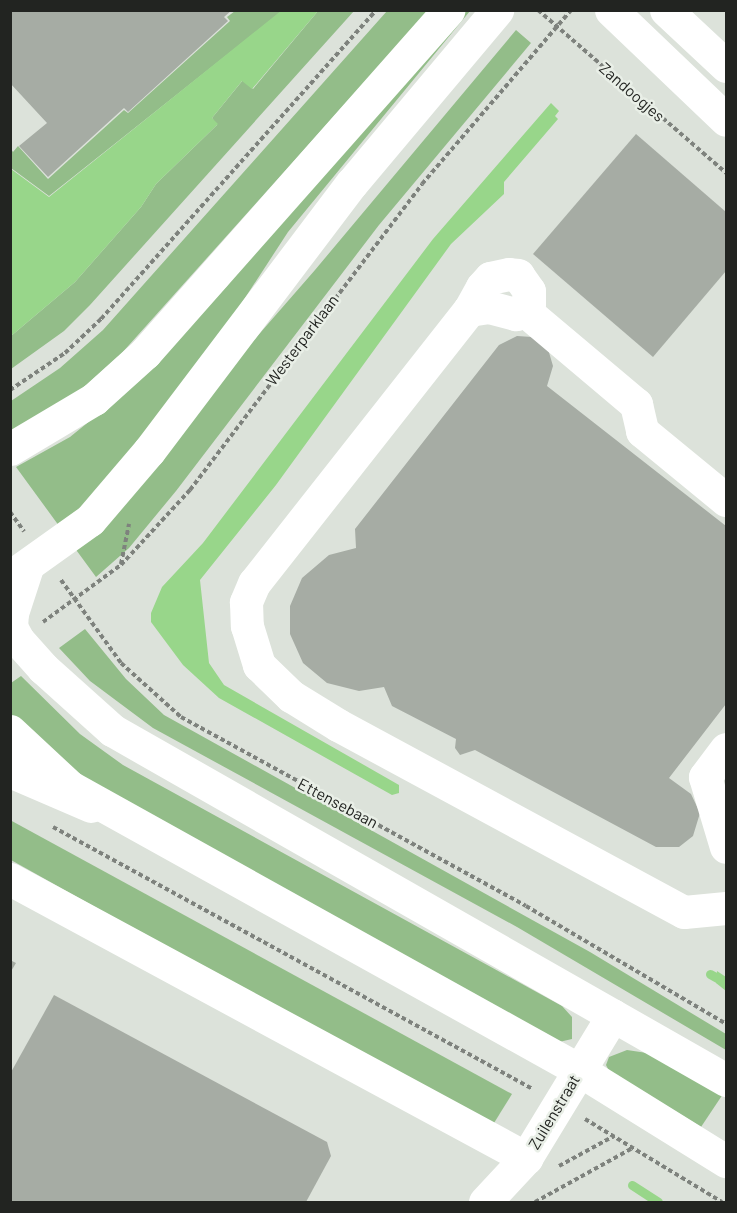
<!DOCTYPE html>
<html>
<head>
<meta charset="utf-8">
<style>
	body { margin:0 }
	#map { position:relative; width:737px; height:1213px; overflow:hidden; background:#dce2da; font-family:Barlow,sans-serif }
	div>[style] { position:absolute }
	.green>* { inset:0; background:#93bd89 }
	.water>* { inset:0; background:#98d68a }
	.stream>* { height:9px; margin:-4.5px; padding:0 4.5px; transform-origin:4.5px; border-radius:4.5px; background:#98d68a }
	.building>* { inset:0; background:#a6aca4 }
	.path>* { height:4px; margin-top:-2px; transform-origin:0; background:repeating-linear-gradient(90deg,#7e827d 0 4.5px,transparent 0 7.5px) }
	.minor>* { height:33px; margin:-16.5px; padding:0 16.5px; transform-origin:16.5px; border-radius:16.5px; background:#fff }
	.major>* { height:33px; margin:-16.5px; padding:0 16.5px; transform-origin:16.5px; border-radius:16.5px; background:#fff }
	span { translate:-50% -50%; white-space:nowrap; text-align:center; line-height:1.15; -webkit-text-stroke:5px #e9efe7; paint-order:stroke }
	.street-label { font-size:16px; color:#222421 }
	.frame { position:absolute; inset:0; border:12px solid #222421; pointer-events:none }
</style>
</head>
<body>
<div id="map">
	<div class="green">
		<div style="clip-path:polygon(235px 11px,282px 11px,49px 196px,11px 168px,11px 149px,13px 152px,18px 146px,48px 179px,124px 110px,128px 113px,230px 21px,227px 17px)"></div>
		<div style="clip-path:polygon(318px 11px,354px 11px,90px 305px,64px 331px,11px 369px,11px 336px,75px 282px,141px 207px,156px 184px,217px 125px,212px 118px,243px 80px,253px 89px)"></div>
		<div style="clip-path:polygon(387px 11px,428px 11px,121px 354px,83px 388px,11px 432px,11px 401px,60px 368px,103px 330px)"></div>
		<div style="clip-path:polygon(457px 11px,470px 11px,288px 232px,198px 370px,62px 530px,16px 467px,70px 437px,139px 381px,227px 286px,279px 218px)"></div>
		<div style="clip-path:polygon(516px 30px,531px 43px,379px 225px,176px 491px,129px 548px,96px 577px,74px 547px,315px 270px)"></div>
		<div style="clip-path:polygon(85px 629px,126px 679px,164px 715px,590px 952px,726px 1034px,726px 1050px,517px 927px,153px 728px,90px 681px,59px 648px)"></div>
		<div style="clip-path:polygon(21px 676px,80px 734px,123px 765px,562px 1006px,572px 1017px,572px 1039px,559px 1042px,106px 794px,62px 763px,11px 715px,11px 683px)"></div>
		<div style="clip-path:polygon(10px 820px,512px 1094px,494px 1123px,104px 912px,11px 860px)"></div>
		<div style="clip-path:polygon(627px 1050px,647px 1053px,723px 1094px,701px 1127px,609px 1071px,606px 1065px,609px 1057px)"></div>
	</div>
	<div class="water">
		<div style="clip-path:polygon(282px 10px,318px 11px,252px 89px,242px 81px,212px 118px,218px 124px,156px 184px,141px 207px,75px 282px,11px 336px,11px 169px,49px 197px)"></div>
		<div style="clip-path:polygon(551px 103px,559px 111px,555px 116px,558px 119px,504px 182px,504px 194px,451px 244px,276px 485px,200px 580px,209px 663px,224px 685px,399px 785px,399px 793px,392px 795px,219px 698px,183px 665px,151px 622px,151px 613px,162px 587px,203px 543px,433px 239px)"></div>
		<div style="clip-path:polygon(717px 971px,726px 977px,726px 991px,716px 983px)"></div>
	</div>
	<div class="stream">
		<div style="left:710px;top:974px;width:18px;rotate:29deg"></div>
		<div style="left:632px;top:1185px;width:31px;rotate:33deg"></div>
	</div>
	<div class="building">
		<div style="clip-path:polygon(10px 10px,232px 10px,224px 17px,228px 21px,128px 112px,124px 108px,48px 177px,19px 146px,47px 123px,10px 83px)"></div>
		<div style="clip-path:polygon(636px 134px,726px 212px,726px 271px,653px 357px,533px 254px)"></div>
		<div style="clip-path:polygon(517px 336px,532px 337px,548px 349px,553px 366px,547px 386px,726px 526px,726px 704px,669px 778px,691px 794px,700px 813px,693px 836px,679px 847px,656px 847px,475px 750px,460px 755px,455px 748px,456px 739px,392px 706px,384px 687px,359px 691px,327px 683px,303px 663px,290px 634px,290px 606px,302px 578px,329px 555px,356px 548px,355px 529px,499px 345px)"></div>
		<div style="clip-path:polygon(10px 960px,16px 963px,10px 973px)"></div>
		<div style="clip-path:polygon(54px 995px,327px 1142px,331px 1156px,306px 1202px,10px 1202px,10px 1074px)"></div>
	</div>
	<div class="path">
		<div style="left:538px;top:10px;width:249px;rotate:40.9deg"></div>
		<div style="left:10px;top:390px;width:66px;rotate:-33.9deg"></div>
		<div style="left:65px;top:353px;width:50px;rotate:-43.4deg"></div>
		<div style="left:101px;top:319px;width:414px;rotate:-48.3deg"></div>
		<div style="left:10px;top:512px;width:24px;rotate:54deg"></div>
		<div style="left:121px;top:564px;width:41px;rotate:-78.7deg"></div>
		<div style="left:61px;top:580px;width:102px;rotate:54.1deg"></div>
		<div style="left:121px;top:663px;width:81px;rotate:42deg"></div>
		<div style="left:181px;top:717px;width:393px;rotate:28.7deg"></div>
		<div style="left:526px;top:906px;width:232px;rotate:30.5deg"></div>
		<div style="left:43px;top:622px;width:97px;rotate:-36.2deg"></div>
		<div style="left:121px;top:565px;width:102px;rotate:-47.4deg"></div>
		<div style="left:190px;top:490px;width:384px;rotate:-52.8deg"></div>
		<div style="left:422px;top:184px;width:229px;rotate:-49.4deg"></div>
		<div style="left:53px;top:827px;width:545px;rotate:28.64deg"></div>
		<div style="left:585px;top:1119px;width:160px;rotate:31.2deg"></div>
		<div style="left:559px;top:1166px;width:63px;rotate:-28.6deg"></div>
		<div style="left:535px;top:1202px;width:112px;rotate:-28.9deg"></div>
	</div>
	<div class="minor">
		<div style="left:611px;top:10px;width:159px;rotate:43.7deg"></div>
		<div style="left:666px;top:10px;width:82px;rotate:43deg"></div>
		<div style="left:523px;top:309px;width:148px;rotate:40.1deg"></div>
		<div style="left:636px;top:404px;width:28px;rotate:77deg"></div>
		<div style="left:642px;top:431px;width:109px;rotate:39.4deg"></div>
		<div style="left:469px;top:310px;width:20px;rotate:-9deg"></div>
		<div style="left:489px;top:307px;width:28px;rotate:15deg"></div>
		<div style="left:516px;top:314px;width:17px;rotate:-40deg"></div>
		<div style="left:529px;top:303px;width:12px;rotate:-90deg"></div>
		<div style="left:529px;top:291px;width:19px;rotate:-125deg"></div>
		<div style="left:518px;top:275px;width:9px;rotate:-174deg"></div>
		<div style="left:509px;top:274px;width:19px;rotate:168deg"></div>
		<div style="left:490px;top:278px;width:12px;rotate:132deg"></div>
		<div style="left:482px;top:287px;width:26px;rotate:119deg"></div>
		<div style="left:469px;top:310px;width:347px;rotate:128.2deg"></div>
		<div style="left:254px;top:583px;width:21px;rotate:113deg"></div>
		<div style="left:246px;top:602px;width:24px;rotate:88deg"></div>
		<div style="left:247px;top:626px;width:41px;rotate:72.9deg"></div>
		<div style="left:259px;top:665px;width:45px;rotate:44.1deg"></div>
		<div style="left:291px;top:696px;width:55px;rotate:31.7deg"></div>
		<div style="left:338px;top:725px;width:393px;rotate:28.4deg"></div>
		<div style="left:684px;top:912px;width:42px;rotate:-5.4deg"></div>
		<div style="left:726px;top:749px;width:35px;rotate:127deg"></div>
		<div style="left:705px;top:777px;width:73px;rotate:73.3deg"></div>
		<div style="left:10px;top:771px;width:88px;rotate:23.4deg"></div>
		<div style="left:10px;top:879px;width:587px;rotate:28.4deg"></div>
		<div style="left:485px;top:1202px;width:60px;rotate:-47deg"></div>
		<div style="left:526px;top:1158px;width:167px;rotate:-58.7deg"></div>
	</div>
	<div class="major">
		<div style="left:10px;top:449px;width:98px;rotate:-30.8deg"></div>
		<div style="left:94px;top:399px;width:69px;rotate:-42deg"></div>
		<div style="left:145px;top:353px;width:458px;rotate:-48.5deg"></div>
		<div style="left:10px;top:577px;width:98px;rotate:-35.5deg"></div>
		<div style="left:90px;top:520px;width:91px;rotate:-49.5deg"></div>
		<div style="left:149px;top:451px;width:336px;rotate:-52.9deg"></div>
		<div style="left:352px;top:183px;width:226px;rotate:-50deg"></div>
		<div style="left:10px;top:631px;width:50px;rotate:48.3deg"></div>
		<div style="left:43px;top:668px;width:93px;rotate:41.9deg"></div>
		<div style="left:112px;top:730px;width:707px;rotate:29.68deg"></div>
		<div style="left:18px;top:640px;width:15px;rotate:-118deg"></div>
		<div style="left:11px;top:627px;width:14px;rotate:-86deg"></div>
		<div style="left:12px;top:613px;width:48px;rotate:-71.9deg"></div>
		<div style="left:10px;top:731px;width:82px;rotate:43deg"></div>
		<div style="left:70px;top:787px;width:582px;rotate:29.07deg"></div>
		<div style="left:579px;top:1070px;width:173px;rotate:31.8deg"></div>
	</div>
	<div class="street-label">
		<span style="left:632px;top:92px;rotate:41deg">Zandoogjes</span>
		<span style="left:302px;top:340px;rotate:-53deg">Westerparklaan</span>
		<span style="left:338px;top:803px;rotate:28deg">Ettensebaan</span>
		<span style="left:554px;top:1112px;rotate:-59deg">Zuilenstraat</span>
	</div>
	<div class="frame"></div>
</div>
</body>
</html>
